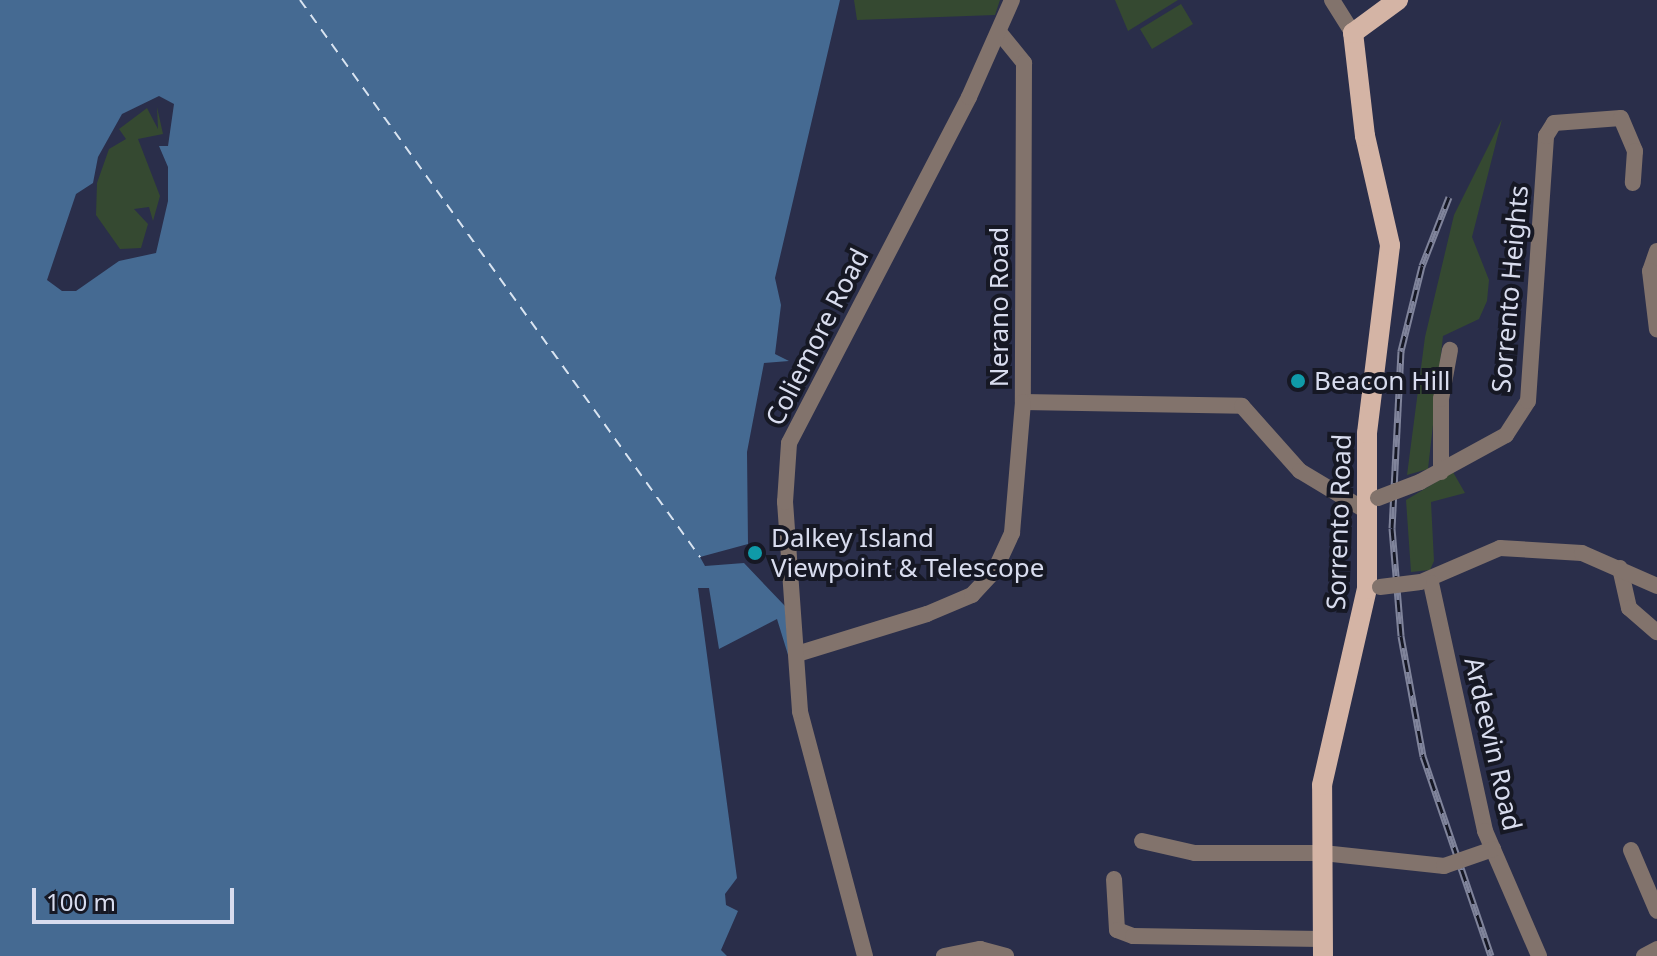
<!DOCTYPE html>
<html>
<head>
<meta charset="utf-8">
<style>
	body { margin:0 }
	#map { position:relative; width:1657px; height:956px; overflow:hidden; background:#2a2e4a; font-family:"Noto Sans",sans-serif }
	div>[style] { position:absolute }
	.green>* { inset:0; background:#354931 }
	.water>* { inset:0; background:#456a92 }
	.ferry>* { height:2px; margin-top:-1px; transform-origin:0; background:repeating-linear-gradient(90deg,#d9e4f1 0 10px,transparent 0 18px) }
	.minor>* { height:16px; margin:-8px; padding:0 8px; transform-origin:8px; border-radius:8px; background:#82736c }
	.major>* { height:20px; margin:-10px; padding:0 10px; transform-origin:10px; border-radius:10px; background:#d4b4a5 }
	.rail>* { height:7px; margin-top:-3.5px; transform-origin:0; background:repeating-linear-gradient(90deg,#161824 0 12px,#80849b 0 24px); box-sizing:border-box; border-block:2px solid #80849b }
	.minor-bridge>* { height:16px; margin:-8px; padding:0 8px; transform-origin:8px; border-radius:8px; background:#82736c }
	.dots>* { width:22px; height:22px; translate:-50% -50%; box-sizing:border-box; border:4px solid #161824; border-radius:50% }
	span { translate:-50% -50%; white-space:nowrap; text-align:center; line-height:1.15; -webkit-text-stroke:8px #161824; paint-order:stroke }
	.street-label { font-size:26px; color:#d8dcee }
	.poi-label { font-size:26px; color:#d8dcee }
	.left { translate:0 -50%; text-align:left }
	.scale { position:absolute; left:32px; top:888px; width:202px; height:36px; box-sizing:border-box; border:4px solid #d8dcee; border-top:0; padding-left:10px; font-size:24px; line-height:28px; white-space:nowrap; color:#d8dcee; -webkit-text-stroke:6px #161824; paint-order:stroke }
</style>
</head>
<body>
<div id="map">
	<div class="green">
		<div style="clip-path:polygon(854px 0,1000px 0,995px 15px,857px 20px)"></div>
		<div style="clip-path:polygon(1115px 0,1178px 0,1128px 31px)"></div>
		<div style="clip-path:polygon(1181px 4px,1193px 24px,1152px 49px,1140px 29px)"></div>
		<div style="clip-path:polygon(157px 107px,163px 134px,138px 139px,160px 196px,153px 221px,149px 207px,134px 209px,148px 224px,141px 248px,120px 249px,96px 215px,97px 183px,109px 149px,126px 139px,119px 129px,147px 108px,158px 129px)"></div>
		<div style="clip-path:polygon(1502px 119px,1472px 237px,1489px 280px,1487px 301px,1479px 319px,1443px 336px,1428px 469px,1407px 475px,1425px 337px,1454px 215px)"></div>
		<div style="clip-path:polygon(1453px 472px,1465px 493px,1431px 502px,1434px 561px,1430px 570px,1411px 572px,1406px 500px)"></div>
	</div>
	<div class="water">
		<div style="clip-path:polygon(evenodd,0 0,840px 0,775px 278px,781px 305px,775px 354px,789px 361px,764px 363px,747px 452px,748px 544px,700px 557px,705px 566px,744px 563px,785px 606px,789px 658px,777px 619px,719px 649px,709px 588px,698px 588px,737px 878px,725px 894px,726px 905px,738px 911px,721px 950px,727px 956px,0 956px,0 0,159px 96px,174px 104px,168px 146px,159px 146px,168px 167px,168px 201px,156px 253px,119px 261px,76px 291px,62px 291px,47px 280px,76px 194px,93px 183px,98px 157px,122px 114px,159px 96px)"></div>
	</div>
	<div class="ferry">
		<div style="left:300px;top:0;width:686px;rotate:54.32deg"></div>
	</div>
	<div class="minor">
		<div style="left:1332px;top:0;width:39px;rotate:58deg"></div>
		<div style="left:999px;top:32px;width:40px;rotate:51deg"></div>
		<div style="left:1024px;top:63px;width:339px;rotate:90.2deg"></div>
		<div style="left:1023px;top:402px;width:219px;rotate:1deg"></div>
		<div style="left:1242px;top:406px;width:87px;rotate:48.3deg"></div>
		<div style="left:1300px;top:471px;width:76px;rotate:31deg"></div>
		<div style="left:1657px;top:251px;width:21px;rotate:109deg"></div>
		<div style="left:1650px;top:271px;width:59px;rotate:83.2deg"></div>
		<div style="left:1441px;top:472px;width:73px;rotate:-90deg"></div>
		<div style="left:1441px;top:399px;width:50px;rotate:-79.6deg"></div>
		<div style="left:1420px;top:482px;width:98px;rotate:-28.7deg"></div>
		<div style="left:1506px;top:435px;width:40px;rotate:-57.1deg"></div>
		<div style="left:1528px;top:401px;width:266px;rotate:-86.1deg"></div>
		<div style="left:1546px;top:136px;width:15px;rotate:-58deg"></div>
		<div style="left:1554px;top:123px;width:67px;rotate:-4.3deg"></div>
		<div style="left:1621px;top:118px;width:36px;rotate:67deg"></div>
		<div style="left:1635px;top:151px;width:32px;rotate:94deg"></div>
		<div style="left:1620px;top:568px;width:41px;rotate:77.3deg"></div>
		<div style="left:1629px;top:608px;width:37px;rotate:41deg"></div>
		<div style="left:1421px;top:582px;width:86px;rotate:-23.3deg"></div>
		<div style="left:1500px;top:548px;width:82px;rotate:3.5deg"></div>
		<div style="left:1582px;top:553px;width:82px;rotate:23.7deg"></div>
		<div style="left:1431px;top:583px;width:254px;rotate:77.7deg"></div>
		<div style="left:1485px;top:831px;width:136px;rotate:66.6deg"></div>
		<div style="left:797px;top:654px;width:136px;rotate:-17.1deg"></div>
		<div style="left:927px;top:614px;width:49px;rotate:-22.9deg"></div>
		<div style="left:972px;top:595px;width:34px;rotate:-47deg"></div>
		<div style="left:995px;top:570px;width:41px;rotate:-65.3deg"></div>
		<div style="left:1012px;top:533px;width:131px;rotate:-85.2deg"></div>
		<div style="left:1142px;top:841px;width:54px;rotate:12.8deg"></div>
		<div style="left:1195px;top:853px;width:128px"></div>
		<div style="left:1323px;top:853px;width:122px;rotate:6.1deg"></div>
		<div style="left:1631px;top:850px;width:66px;rotate:66.9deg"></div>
		<div style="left:1114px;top:879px;width:51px;rotate:86.6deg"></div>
		<div style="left:1117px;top:930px;width:17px;rotate:21deg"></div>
		<div style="left:1133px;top:936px;width:189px;rotate:0.9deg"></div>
		<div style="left:865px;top:956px;width:253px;rotate:-104.9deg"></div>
		<div style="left:800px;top:711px;width:210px;rotate:-94.1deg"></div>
		<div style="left:785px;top:502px;width:59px;rotate:-86.1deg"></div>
		<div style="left:789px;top:443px;width:390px;rotate:-62.5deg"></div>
		<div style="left:969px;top:97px;width:106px;rotate:-66.1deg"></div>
		<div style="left:944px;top:956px;width:37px;rotate:-11deg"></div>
		<div style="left:980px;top:949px;width:27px;rotate:15deg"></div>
		<div style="left:1644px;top:956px;width:15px;rotate:-28deg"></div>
	</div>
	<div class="major">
		<div style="left:1323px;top:956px;width:171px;rotate:-90.3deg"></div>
		<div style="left:1322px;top:785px;width:201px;rotate:-77.1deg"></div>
		<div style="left:1367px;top:589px;width:156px;rotate:-90deg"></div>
		<div style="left:1367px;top:433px;width:189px;rotate:-83deg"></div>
		<div style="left:1390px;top:245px;width:112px;rotate:-102.9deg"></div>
		<div style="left:1365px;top:136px;width:104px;rotate:-96.6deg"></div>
		<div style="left:1353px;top:33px;width:56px;rotate:-36.3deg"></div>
	</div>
	<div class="rail">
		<div style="left:1449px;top:197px;width:74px;rotate:111.4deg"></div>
		<div style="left:1422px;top:266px;width:88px;rotate:103.9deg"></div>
		<div style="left:1401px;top:351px;width:177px;rotate:92.9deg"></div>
		<div style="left:1392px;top:528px;width:108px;rotate:85.2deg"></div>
		<div style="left:1401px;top:636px;width:122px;rotate:79.6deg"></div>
		<div style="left:1423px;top:756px;width:211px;rotate:71.2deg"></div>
	</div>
	<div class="minor-bridge">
		<div style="left:1378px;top:498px;width:45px;rotate:-20.9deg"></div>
		<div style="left:1380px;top:587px;width:39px;rotate:-7deg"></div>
		<div style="left:1444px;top:866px;width:52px;rotate:-19.1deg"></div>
	</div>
	<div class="dots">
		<div style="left:1298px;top:381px;background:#0f9aa8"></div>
		<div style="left:755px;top:553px;background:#0f9aa8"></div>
	</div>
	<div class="street-label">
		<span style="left:1510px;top:289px;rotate:-85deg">Sorrento Heights</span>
		<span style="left:999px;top:307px;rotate:-90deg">Nerano Road</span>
		<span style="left:817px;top:337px;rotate:-63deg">Coliemore Road</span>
		<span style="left:1339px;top:522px;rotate:-88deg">Sorrento Road</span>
		<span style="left:1493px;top:744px;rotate:77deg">Ardeevin Road</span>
	</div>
	<div class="poi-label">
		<span class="left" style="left:1314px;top:381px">Beacon Hill</span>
		<span class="left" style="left:771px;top:553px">Dalkey Island<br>Viewpoint &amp; Telescope</span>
	</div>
	<div class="scale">100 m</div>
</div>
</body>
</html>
